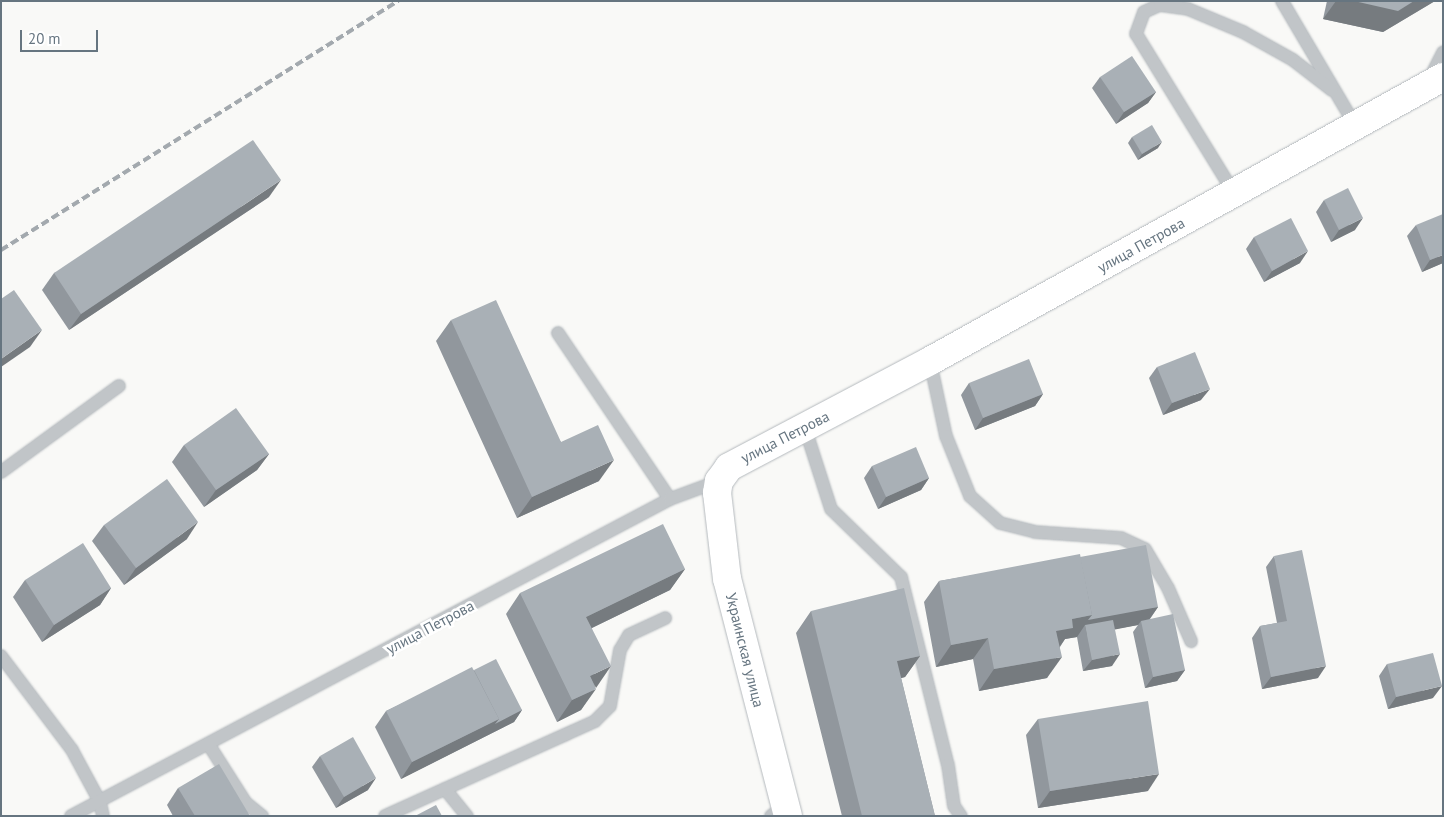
<!DOCTYPE html>
<html>
<head>
<meta charset="utf-8">
<style>
	body { margin:0 }
	#map { position:relative; width:1444px; height:817px; overflow:hidden; background:#f9f9f7; font-family:"PT Sans",sans-serif }
	div>[style] { position:absolute }
	.roads { filter:drop-shadow(0 0 1px #b4b9bd) drop-shadow(0 0 1px #b4b9bd) }
	.lane>* { height:12px; margin:-6px; padding:0 6px; transform-origin:6px; border-radius:6px; background:#c1c5c8 }
	.primary>* { height:28px; margin:-14px; padding:0 14px; transform-origin:14px; border-radius:14px; background:#fff }
	.rail>* { height:4px; margin-top:-2px; transform-origin:0; background:repeating-linear-gradient(90deg,#a3a9ae 0 8px,transparent 0 12px) }
	.wall>* { inset:0; background:#91979d }
	.shaded-wall>* { inset:0; background:#767b7f }
	.building>* { inset:0; background:#a9b0b6 }
	span { translate:-50% -50%; white-space:nowrap; text-align:center; line-height:1.15; -webkit-text-stroke:5px #fff; paint-order:stroke }
	.street-label { font-size:15px; color:#667580 }
	.frame { position:absolute; inset:0; border:2px solid #667580; pointer-events:none }
	.scale { position:absolute; left:20px; top:30px; width:78px; height:22px; box-sizing:border-box; border:2px solid #667580; border-top:0; padding-left:6px; font-size:15px; line-height:18px; white-space:nowrap; color:#667580; -webkit-text-stroke:4px #fff; paint-order:stroke }
</style>
</head>
<body>
<div id="map">
	<div class="roads">
		<div class="lane">
			<div style="left:1282px;top:1px;width:144px;rotate:59.5deg"></div>
			<div style="left:1429px;top:80px;width:31px;rotate:-63deg"></div>
			<div style="left:1234px;top:193px;width:187px;rotate:-121.6deg"></div>
			<div style="left:1136px;top:34px;width:23px;rotate:-70deg"></div>
			<div style="left:1144px;top:12px;width:17px;rotate:-24deg"></div>
			<div style="left:1160px;top:5px;width:28px;rotate:8deg"></div>
			<div style="left:1188px;top:9px;width:60px;rotate:22.7deg"></div>
			<div style="left:1243px;top:32px;width:57px;rotate:29.2deg"></div>
			<div style="left:1293px;top:60px;width:49px;rotate:37.6deg"></div>
			<div style="left:558px;top:333px;width:200px;rotate:56deg"></div>
			<div style="left:930px;top:361px;width:77px;rotate:78deg"></div>
			<div style="left:946px;top:436px;width:65px;rotate:68.2deg"></div>
			<div style="left:970px;top:496px;width:40px;rotate:42deg"></div>
			<div style="left:1000px;top:523px;width:36px;rotate:14deg"></div>
			<div style="left:1035px;top:532px;width:86px;rotate:4deg"></div>
			<div style="left:1121px;top:538px;width:26px;rotate:25deg"></div>
			<div style="left:1145px;top:549px;width:45px;rotate:59.5deg"></div>
			<div style="left:1168px;top:588px;width:58px;rotate:66.5deg"></div>
			<div style="left:805px;top:428px;width:85px;rotate:72.2deg"></div>
			<div style="left:831px;top:509px;width:98px;rotate:44.2deg"></div>
			<div style="left:901px;top:577px;width:194px;rotate:76deg"></div>
			<div style="left:948px;top:765px;width:41px;rotate:81.7deg"></div>
			<div style="left:954px;top:806px;width:12px;rotate:55deg"></div>
			<div style="left:1px;top:472px;width:146px;rotate:-36.1deg"></div>
			<div style="left:1px;top:656px;width:118px;rotate:52.9deg"></div>
			<div style="left:72px;top:750px;width:59px;rotate:61.7deg"></div>
			<div style="left:100px;top:802px;width:14px;rotate:78deg"></div>
			<div style="left:209px;top:745px;width:69px;rotate:57.5deg"></div>
			<div style="left:246px;top:803px;width:21px;rotate:39deg"></div>
			<div style="left:445px;top:789px;width:35px;rotate:51deg"></div>
			<div style="left:71px;top:816px;width:678px;rotate:-27.89deg"></div>
			<div style="left:670px;top:499px;width:52px;rotate:-20.2deg"></div>
			<div style="left:385px;top:816px;width:230px;rotate:-24.3deg"></div>
			<div style="left:595px;top:721px;width:21px;rotate:-45deg"></div>
			<div style="left:610px;top:706px;width:57px;rotate:-79.9deg"></div>
			<div style="left:620px;top:650px;width:17px;rotate:-59deg"></div>
			<div style="left:629px;top:635px;width:40px;rotate:-25deg"></div>
			<div style="left:771px;top:816px;width:18px;rotate:-38deg"></div>
		</div>
		<div class="primary">
			<div style="left:788px;top:816px;width:245px;rotate:-104.4deg"></div>
			<div style="left:727px;top:579px;width:87px;rotate:-96.6deg"></div>
			<div style="left:717px;top:493px;width:12px;rotate:-81deg"></div>
			<div style="left:719px;top:481px;width:17px;rotate:-54deg"></div>
			<div style="left:729px;top:467px;width:227px;rotate:-27.8deg"></div>
			<div style="left:930px;top:361px;width:586px;rotate:-28.97deg"></div>
		</div>
	</div>
	<div class="rail">
		<div style="left:1px;top:250px;width:469px;rotate:-32.1deg"></div>
	</div>
	<div class="wall">
		<div style="clip-path:polygon(1327px 1px,1435px 1px,1383px 32px,1323px 19px)"></div>
		<div style="clip-path:polygon(1100px 77px,1156px 92px,1148px 103px,1116px 124px,1092px 88px)"></div>
		<div style="clip-path:polygon(1132px 137px,1158px 148px,1138px 160px,1128px 143px)"></div>
		<div style="clip-path:polygon(269px 197px,69px 330px,42px 290px,54px 273px)"></div>
		<div style="clip-path:polygon(1324px 200px,1355px 230px,1331px 242px,1316px 212px)"></div>
		<div style="clip-path:polygon(1416px 225px,1443px 263px,1422px 272px,1407px 236px)"></div>
		<div style="clip-path:polygon(1254px 237px,1300px 263px,1264px 282px,1246px 249px)"></div>
		<div style="clip-path:polygon(451px 320px,561px 442px,599px 481px,517px 518px,436px 341px)"></div>
		<div style="clip-path:polygon(1157px 367px,1201px 400px,1163px 415px,1149px 378px)"></div>
		<div style="clip-path:polygon(969px 383px,1043px 394px,1035px 406px,975px 430px,961px 395px)"></div>
		<div style="clip-path:polygon(184px 445px,269px 454px,257px 470px,204px 507px,172px 462px)"></div>
		<div style="clip-path:polygon(872px 466px,929px 478px,921px 490px,878px 509px,864px 478px)"></div>
		<div style="clip-path:polygon(104px 525px,187px 539px,124px 585px,92px 541px)"></div>
		<div style="clip-path:polygon(1274px 556px,1318px 678px,1262px 689px,1252px 638px,1260px 626px,1277px 623px,1266px 567px)"></div>
		<div style="clip-path:polygon(1080px 557px,1158px 607px,1150px 619px,1185px 670px,1177px 681px,1145px 688px,1133px 632px,1138px 625px,1115px 629px,1112px 666px,1083px 671px,1077px 637px,1065px 639px,1060px 647px,1047px 678px,979px 691px,973px 659px,936px 667px,924px 602px,939px 581px)"></div>
		<div style="clip-path:polygon(685px 569px,670px 590px,592px 628px,595px 688px,581px 710px,557px 722px,506px 614px,520px 593px)"></div>
		<div style="clip-path:polygon(25px 580px,111px 588px,100px 605px,42px 642px,13px 597px)"></div>
		<div style="clip-path:polygon(811px 611px,920px 656px,905px 677px,901px 678px,935px 816px,842px 816px,796px 633px)"></div>
		<div style="clip-path:polygon(1387px 664px,1433px 698px,1388px 709px,1379px 676px)"></div>
		<div style="clip-path:polygon(474px 670px,522px 710px,514px 722px,401px 779px,375px 727px,386px 711px)"></div>
		<div style="clip-path:polygon(1038px 719px,1148px 791px,1038px 808px,1026px 735px)"></div>
		<div style="clip-path:polygon(320px 756px,368px 790px,336px 808px,312px 767px)"></div>
		<div style="clip-path:polygon(178px 788px,250px 816px,173px 816px,167px 805px)"></div>
	</div>
	<div class="shaded-wall">
		<div style="clip-path:polygon(1336px 1px,1435px 1px,1383px 32px,1323px 19px)"></div>
		<div style="clip-path:polygon(1156px 92px,1148px 103px,1116px 124px,1124px 112px)"></div>
		<div style="clip-path:polygon(1162px 142px,1158px 148px,1138px 160px,1142px 154px)"></div>
		<div style="clip-path:polygon(281px 180px,269px 197px,69px 330px,81px 314px)"></div>
		<div style="clip-path:polygon(1363px 218px,1355px 230px,1331px 242px,1339px 230px)"></div>
		<div style="clip-path:polygon(1308px 251px,1300px 263px,1264px 282px,1272px 271px)"></div>
		<div style="clip-path:polygon(1443px 255px,1443px 263px,1422px 272px,1430px 260px)"></div>
		<div style="clip-path:polygon(42px 330px,30px 347px,1px 367px,1px 359px)"></div>
		<div style="clip-path:polygon(1210px 389px,1201px 400px,1163px 415px,1172px 403px)"></div>
		<div style="clip-path:polygon(1043px 394px,1035px 406px,975px 430px,983px 418px)"></div>
		<div style="clip-path:polygon(269px 454px,257px 470px,204px 507px,216px 490px)"></div>
		<div style="clip-path:polygon(614px 460px,599px 481px,517px 518px,532px 497px)"></div>
		<div style="clip-path:polygon(929px 478px,921px 490px,878px 509px,886px 497px)"></div>
		<div style="clip-path:polygon(198px 522px,187px 539px,124px 585px,136px 568px)"></div>
		<div style="clip-path:polygon(685px 569px,670px 590px,571px 638px,586px 617px)"></div>
		<div style="clip-path:polygon(111px 588px,100px 605px,42px 642px,54px 625px)"></div>
		<div style="clip-path:polygon(1158px 607px,1146px 624px,1141px 621px,1138px 625px,1087px 635px,1085px 625px,1077px 637px,1065px 639px,1058px 649px,1056px 631px,1072px 619px,1092px 615px)"></div>
		<div style="clip-path:polygon(988px 638px,973px 659px,936px 667px,951px 645px)"></div>
		<div style="clip-path:polygon(1120px 654px,1112px 666px,1083px 671px,1092px 660px)"></div>
		<div style="clip-path:polygon(920px 656px,905px 677px,882px 683px,897px 661px)"></div>
		<div style="clip-path:polygon(1062px 657px,1047px 678px,979px 691px,994px 669px)"></div>
		<div style="clip-path:polygon(611px 666px,596px 688px,590px 676px)"></div>
		<div style="clip-path:polygon(1326px 666px,1318px 678px,1262px 689px,1271px 677px)"></div>
		<div style="clip-path:polygon(1185px 670px,1177px 681px,1145px 688px,1153px 677px)"></div>
		<div style="clip-path:polygon(1442px 686px,1433px 698px,1388px 709px,1396px 697px)"></div>
		<div style="clip-path:polygon(596px 689px,581px 710px,557px 722px,572px 700px)"></div>
		<div style="clip-path:polygon(522px 710px,514px 722px,401px 779px,412px 762px,499px 719px)"></div>
		<div style="clip-path:polygon(1159px 774px,1148px 791px,1038px 808px,1050px 791px)"></div>
		<div style="clip-path:polygon(376px 778px,368px 790px,336px 808px,344px 797px)"></div>
	</div>
	<div class="building">
		<div style="clip-path:polygon(1354px 1px,1414px 1px,1398px 11px)"></div>
		<div style="clip-path:polygon(1132px 56px,1156px 92px,1124px 112px,1100px 77px)"></div>
		<div style="clip-path:polygon(1152px 125px,1162px 142px,1142px 154px,1132px 137px)"></div>
		<div style="clip-path:polygon(253px 140px,281px 180px,81px 314px,54px 273px)"></div>
		<div style="clip-path:polygon(1348px 188px,1363px 218px,1339px 230px,1324px 200px)"></div>
		<div style="clip-path:polygon(1443px 214px,1443px 255px,1430px 260px,1416px 225px)"></div>
		<div style="clip-path:polygon(1291px 218px,1308px 251px,1272px 271px,1254px 237px)"></div>
		<div style="clip-path:polygon(14px 290px,42px 330px,1px 359px,1px 299px)"></div>
		<div style="clip-path:polygon(496px 300px,561px 442px,598px 425px,614px 460px,532px 497px,451px 320px)"></div>
		<div style="clip-path:polygon(1195px 352px,1210px 389px,1172px 403px,1157px 367px)"></div>
		<div style="clip-path:polygon(1029px 359px,1043px 394px,983px 418px,969px 383px)"></div>
		<div style="clip-path:polygon(236px 408px,269px 454px,216px 490px,184px 445px)"></div>
		<div style="clip-path:polygon(916px 447px,929px 478px,886px 497px,872px 466px)"></div>
		<div style="clip-path:polygon(167px 479px,198px 522px,136px 568px,104px 525px)"></div>
		<div style="clip-path:polygon(663px 524px,685px 569px,586px 617px,611px 666px,590px 676px,596px 689px,572px 700px,520px 593px)"></div>
		<div style="clip-path:polygon(83px 543px,111px 588px,54px 625px,25px 580px)"></div>
		<div style="clip-path:polygon(1146px 545px,1158px 607px,1088px 620px,1092px 615px,1080px 557px)"></div>
		<div style="clip-path:polygon(1302px 550px,1326px 666px,1271px 677px,1260px 626px,1287px 621px,1274px 556px)"></div>
		<div style="clip-path:polygon(1080px 554px,1092px 615px,1072px 619px,1073px 628px,1056px 631px,1062px 657px,994px 669px,988px 638px,951px 645px,939px 581px)"></div>
		<div style="clip-path:polygon(904px 588px,920px 656px,897px 661px,935px 816px,862px 816px,811px 611px)"></div>
		<div style="clip-path:polygon(1173px 614px,1185px 670px,1153px 677px,1141px 621px)"></div>
		<div style="clip-path:polygon(1113px 620px,1120px 654px,1092px 660px,1085px 625px)"></div>
		<div style="clip-path:polygon(1433px 653px,1442px 686px,1396px 697px,1387px 664px)"></div>
		<div style="clip-path:polygon(496px 659px,522px 710px,495px 724px,499px 719px,474px 670px)"></div>
		<div style="clip-path:polygon(472px 667px,499px 719px,412px 762px,386px 711px)"></div>
		<div style="clip-path:polygon(1148px 701px,1159px 774px,1050px 791px,1038px 719px)"></div>
		<div style="clip-path:polygon(353px 737px,376px 778px,344px 797px,320px 756px)"></div>
		<div style="clip-path:polygon(219px 764px,250px 816px,195px 816px,178px 788px)"></div>
		<div style="clip-path:polygon(436px 805px,442px 816px,415px 816px)"></div>
	</div>
	<div class="street-label">
		<span style="left:1141px;top:245px;rotate:-29deg">улица Петрова</span>
		<span style="left:785px;top:437px;rotate:-27deg">улица Петрова</span>
		<span style="left:430px;top:627px;rotate:-28deg">улица Петрова</span>
		<span style="left:745px;top:650px;rotate:76deg">Украинская улица</span>
	</div>
	<div class="frame"></div>
	<div class="scale">20 m</div>
</div>
</body>
</html>
